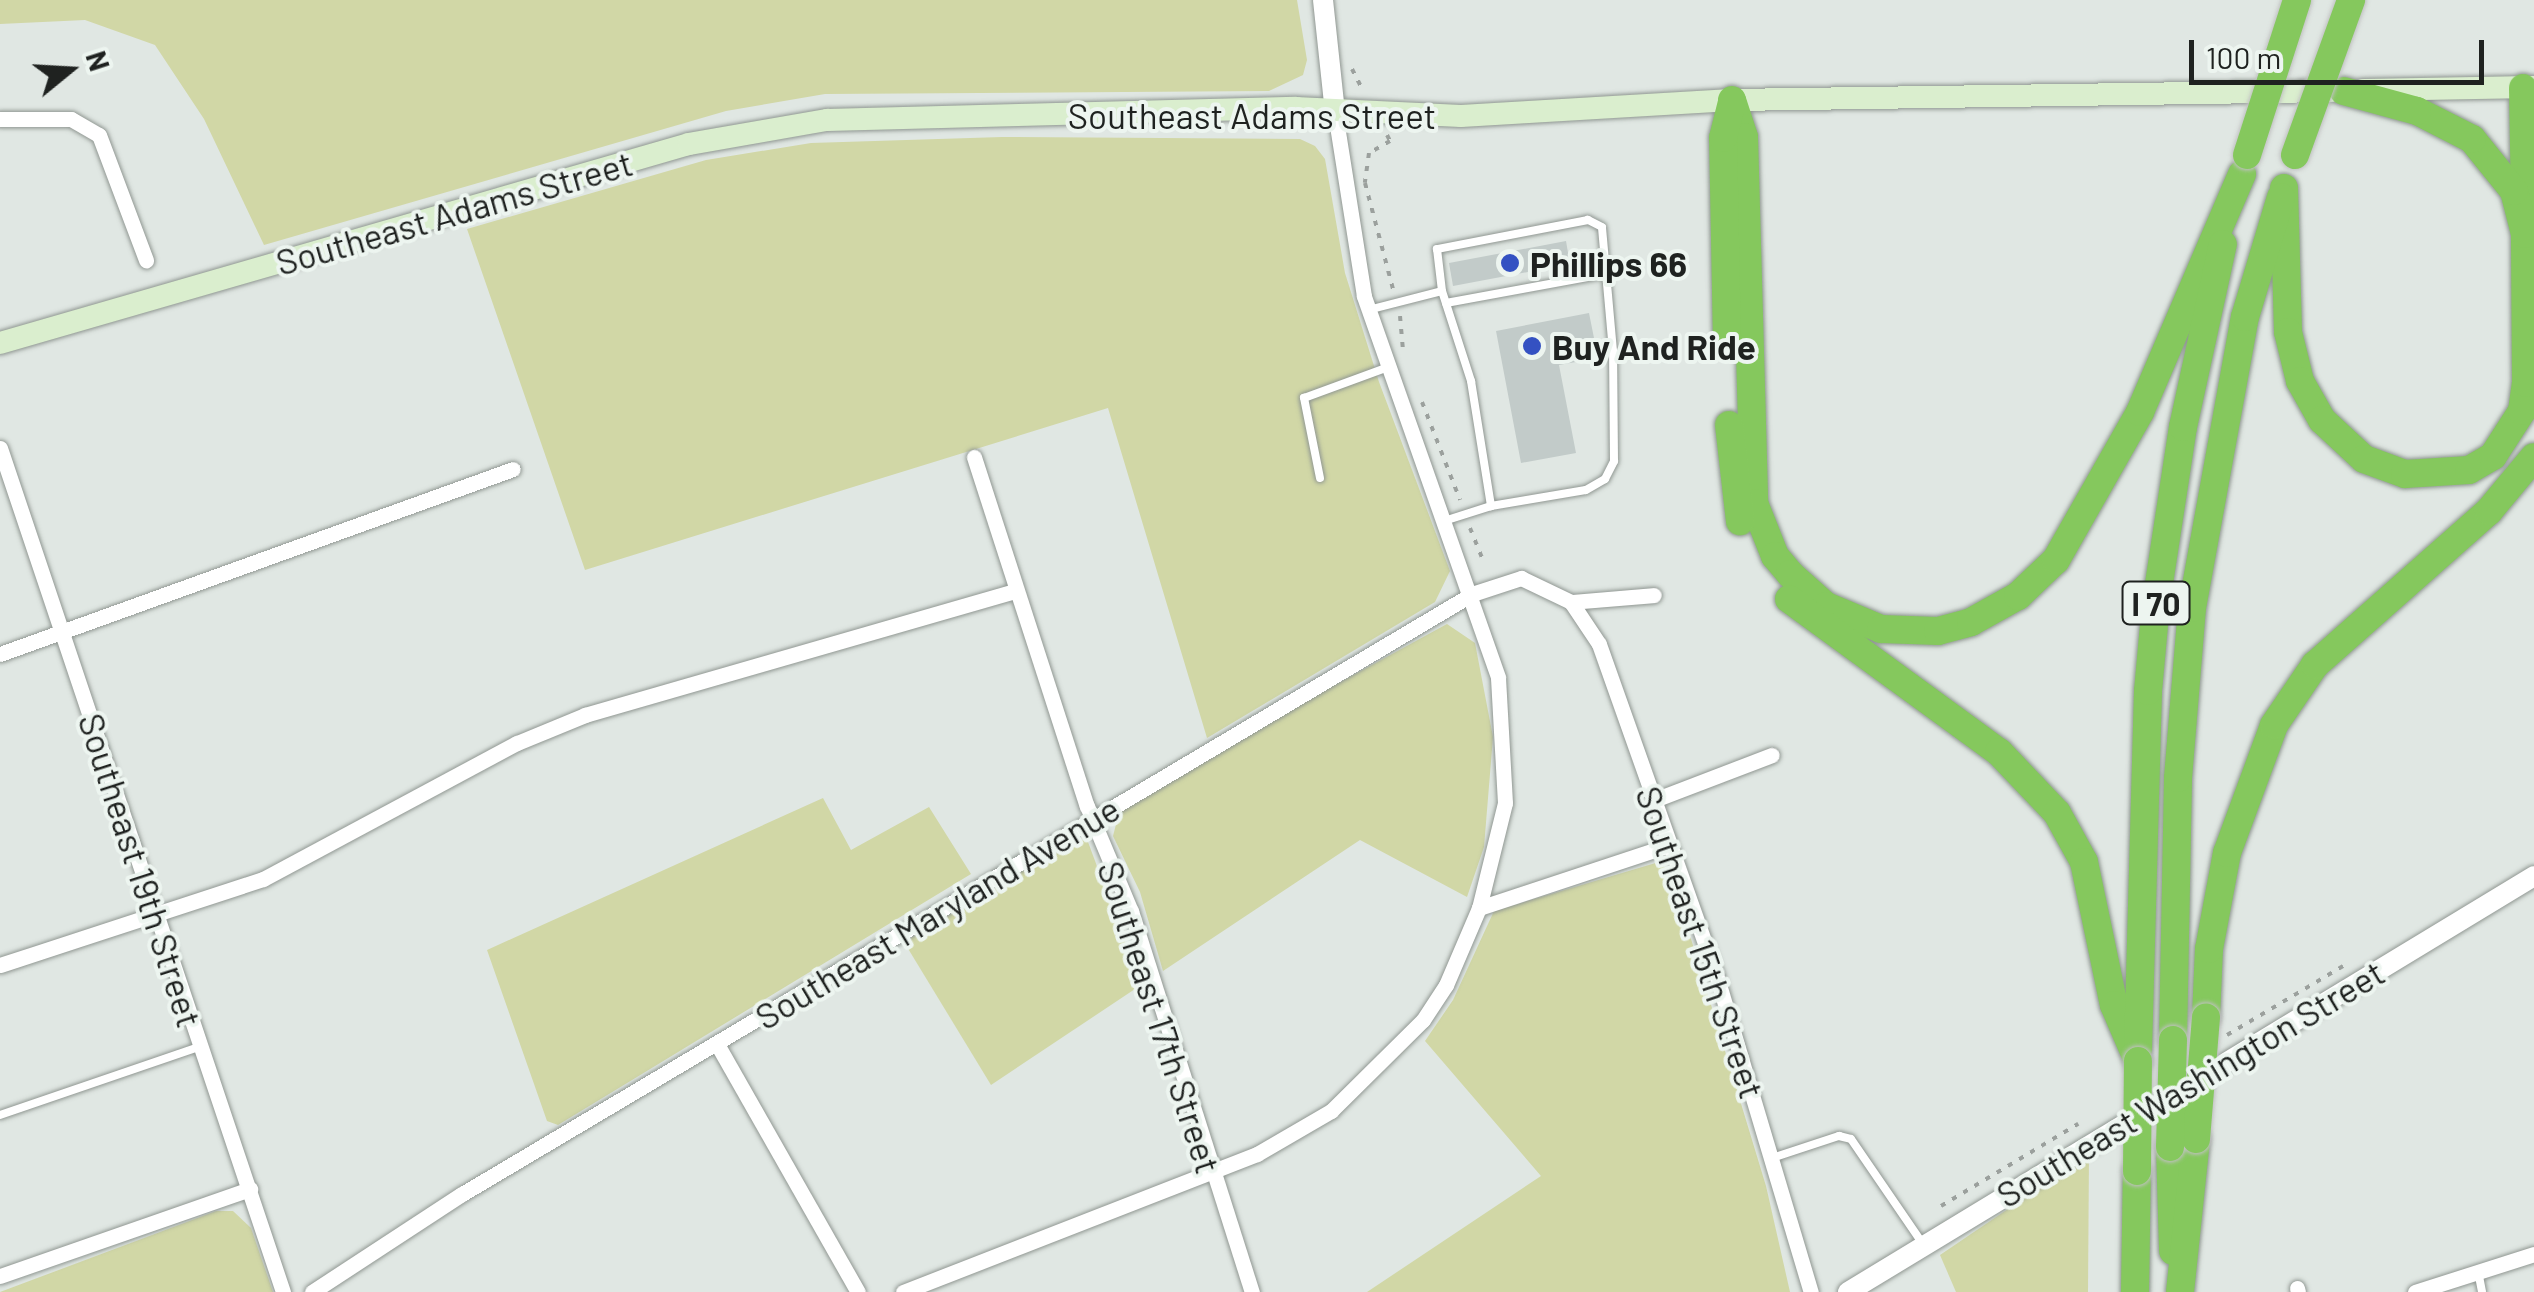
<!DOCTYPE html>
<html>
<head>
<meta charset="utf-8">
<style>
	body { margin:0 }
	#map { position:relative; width:2534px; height:1292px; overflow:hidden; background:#e0e7e3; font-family:Barlow,sans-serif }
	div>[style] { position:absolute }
	.green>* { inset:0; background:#d1d7a6 }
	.building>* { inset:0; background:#c2cbc9 }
	.path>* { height:4px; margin-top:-2px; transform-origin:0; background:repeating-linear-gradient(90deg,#9ba09d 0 5px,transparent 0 13px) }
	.roads { filter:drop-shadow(0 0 2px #909792) drop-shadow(0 0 2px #909792) }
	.service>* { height:8px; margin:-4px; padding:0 4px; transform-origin:4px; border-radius:4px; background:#fff }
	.minor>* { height:15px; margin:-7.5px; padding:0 7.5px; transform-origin:7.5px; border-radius:7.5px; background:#fff }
	.tertiary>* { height:20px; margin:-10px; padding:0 10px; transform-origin:10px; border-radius:10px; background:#fff }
	.secondary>* { height:22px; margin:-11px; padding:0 11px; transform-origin:11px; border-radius:11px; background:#daeece }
	.motorway>* { height:28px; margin:-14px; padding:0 14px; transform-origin:14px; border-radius:14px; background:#85c85d }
	.bridges { filter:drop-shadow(0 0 2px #c0c1c1) drop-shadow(0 0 2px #c0c1c1) }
	.motorway-bridge>* { height:28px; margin:-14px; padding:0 14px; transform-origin:14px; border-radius:14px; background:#85c85d }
	.dots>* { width:28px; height:28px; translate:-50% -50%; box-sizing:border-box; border:5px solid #edf5f0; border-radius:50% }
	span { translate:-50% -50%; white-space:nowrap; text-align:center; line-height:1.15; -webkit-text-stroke:8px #edf5f0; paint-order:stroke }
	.shield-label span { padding:2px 8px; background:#edf5f0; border:2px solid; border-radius:8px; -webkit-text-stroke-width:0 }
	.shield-label { font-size:32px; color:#1f2220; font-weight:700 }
	.street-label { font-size:35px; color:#1f2220 }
	.poi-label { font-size:35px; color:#1f2220; font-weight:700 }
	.left { translate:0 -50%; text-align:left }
	.north { position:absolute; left:20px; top:20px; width:100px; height:100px; -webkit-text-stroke:8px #edf5f0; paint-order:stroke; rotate:72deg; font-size:28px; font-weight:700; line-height:40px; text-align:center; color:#1f2220 }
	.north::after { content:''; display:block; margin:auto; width:35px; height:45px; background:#1f2220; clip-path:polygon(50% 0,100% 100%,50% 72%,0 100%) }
	.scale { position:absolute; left:2189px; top:40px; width:295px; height:45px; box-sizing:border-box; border:5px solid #1f2220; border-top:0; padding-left:12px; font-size:30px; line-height:35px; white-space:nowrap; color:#1f2220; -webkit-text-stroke:8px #edf5f0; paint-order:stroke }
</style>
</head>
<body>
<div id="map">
	<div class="green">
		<div style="clip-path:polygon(0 0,1297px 0,1307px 60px,1303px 75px,1269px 91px,825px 94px,726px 111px,264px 245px,204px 119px,155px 45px,85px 20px,0 24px)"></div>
		<div style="clip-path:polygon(1002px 137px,1300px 139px,1315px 146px,1325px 159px,1345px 273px,1379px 382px,1450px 571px,1435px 602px,1207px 738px,1108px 408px,585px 570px,467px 229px,706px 160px,811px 143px)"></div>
		<div style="clip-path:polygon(1447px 624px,1475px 643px,1493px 737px,1484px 847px,1467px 897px,1360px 840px,1163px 971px,1140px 892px,1113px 836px,1122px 801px)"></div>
		<div style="clip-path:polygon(823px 798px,851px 850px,929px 807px,971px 874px,558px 1125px,547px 1121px,487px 950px)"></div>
		<div style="clip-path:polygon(1078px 838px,1088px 842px,1141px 985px,991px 1085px,904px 942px)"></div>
		<div style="clip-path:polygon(1659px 862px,1671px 873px,1766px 1186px,1790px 1292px,1367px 1292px,1541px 1176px,1425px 1041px,1453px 1000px,1494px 911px)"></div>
		<div style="clip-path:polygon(2089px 1154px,2088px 1292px,1956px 1292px,1940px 1255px)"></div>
		<div style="clip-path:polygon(216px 1211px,233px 1211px,251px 1228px,273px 1292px,0 1292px)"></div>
	</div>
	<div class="building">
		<div style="clip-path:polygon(1566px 241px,1570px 264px,1453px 286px,1449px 263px)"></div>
		<div style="clip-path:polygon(1589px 313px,1598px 358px,1559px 365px,1576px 453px,1521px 463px,1496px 331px)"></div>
	</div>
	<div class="path">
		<div style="left:1352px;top:69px;width:25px;rotate:63deg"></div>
		<div style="left:1387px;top:135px;width:7px;rotate:63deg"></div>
		<div style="left:1390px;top:141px;width:24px;rotate:150deg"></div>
		<div style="left:1369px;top:153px;width:30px;rotate:98deg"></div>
		<div style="left:1365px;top:183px;width:114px;rotate:75.2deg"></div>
		<div style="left:1400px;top:316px;width:35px;rotate:85deg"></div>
		<div style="left:1422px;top:402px;width:105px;rotate:68.8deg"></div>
		<div style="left:1470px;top:528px;width:35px;rotate:68deg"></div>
		<div style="left:2227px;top:1035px;width:135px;rotate:-30.7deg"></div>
		<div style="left:1941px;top:1206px;width:160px;rotate:-30.9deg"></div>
	</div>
	<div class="roads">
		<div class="service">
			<div style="left:1446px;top:303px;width:166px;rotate:-10.4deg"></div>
			<div style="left:1368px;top:310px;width:76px;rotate:-14.4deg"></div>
			<div style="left:1442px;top:291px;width:95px;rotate:72.1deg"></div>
			<div style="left:1471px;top:381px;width:127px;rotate:80.9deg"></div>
			<div style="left:1491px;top:506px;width:96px;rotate:-9.6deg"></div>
			<div style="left:1586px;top:490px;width:22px;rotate:-30deg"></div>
			<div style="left:1605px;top:479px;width:20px;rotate:-63deg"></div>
			<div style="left:1614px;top:461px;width:110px;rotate:-90.5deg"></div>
			<div style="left:1613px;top:351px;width:124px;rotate:-95.1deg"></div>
			<div style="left:1602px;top:227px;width:16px;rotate:-153deg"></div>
			<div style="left:1588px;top:220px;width:154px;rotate:169.1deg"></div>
			<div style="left:1437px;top:249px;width:42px;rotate:83.2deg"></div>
			<div style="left:1320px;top:478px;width:82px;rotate:-101.3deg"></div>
			<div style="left:1304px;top:398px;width:87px;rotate:-20.1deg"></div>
			<div style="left:1444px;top:521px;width:49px;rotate:-17.7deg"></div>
			<div style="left:0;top:1115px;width:210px;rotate:-18.9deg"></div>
			<div style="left:1772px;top:1158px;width:71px;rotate:-18.2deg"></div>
			<div style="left:1839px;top:1136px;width:12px;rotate:14deg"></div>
			<div style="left:1851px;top:1139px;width:127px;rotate:55.6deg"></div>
			<div style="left:2478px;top:1271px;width:21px;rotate:79deg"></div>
		</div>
		<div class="minor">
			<div style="left:0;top:119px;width:71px"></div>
			<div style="left:71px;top:119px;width:32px;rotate:30deg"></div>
			<div style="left:99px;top:135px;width:134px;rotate:69.4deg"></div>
			<div style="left:0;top:448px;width:890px;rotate:71.46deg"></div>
			<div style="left:974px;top:457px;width:367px;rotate:72.1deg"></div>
			<div style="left:1087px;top:806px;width:114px;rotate:67.3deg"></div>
			<div style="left:1131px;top:911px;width:400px;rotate:72.4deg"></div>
			<div style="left:1571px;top:602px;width:83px;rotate:-4.8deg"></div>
			<div style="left:0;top:654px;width:545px;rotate:-19.83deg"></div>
			<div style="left:1654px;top:800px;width:126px;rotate:-20.9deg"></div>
			<div style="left:1479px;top:908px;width:200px;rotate:-18.3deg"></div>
			<div style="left:0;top:965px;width:277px;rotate:-18.1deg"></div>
			<div style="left:263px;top:879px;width:288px;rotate:-28.2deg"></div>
			<div style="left:517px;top:743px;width:74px;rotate:-22.4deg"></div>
			<div style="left:585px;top:715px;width:448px;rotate:-16.1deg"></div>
			<div style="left:717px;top:1044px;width:285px;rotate:60.4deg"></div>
			<div style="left:0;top:1276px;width:265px;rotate:-19.2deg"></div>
			<div style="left:2297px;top:1288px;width:4px;rotate:76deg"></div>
			<div style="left:312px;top:1292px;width:179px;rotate:-33.2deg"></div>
			<div style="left:462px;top:1194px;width:1175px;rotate:-30.71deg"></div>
			<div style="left:1472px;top:594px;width:52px;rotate:-18.1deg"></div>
			<div style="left:1521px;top:578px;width:55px;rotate:25.6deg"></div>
			<div style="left:1571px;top:602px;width:50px;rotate:56.3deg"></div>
			<div style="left:1599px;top:644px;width:350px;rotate:70.5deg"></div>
			<div style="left:1716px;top:974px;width:332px;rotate:73.4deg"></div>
			<div style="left:903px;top:1292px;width:380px;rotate:-21.3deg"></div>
			<div style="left:1257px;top:1154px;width:86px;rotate:-30.2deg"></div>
			<div style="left:1331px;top:1111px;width:129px;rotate:-44.7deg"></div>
			<div style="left:1423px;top:1020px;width:42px;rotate:-56.7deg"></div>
			<div style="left:1446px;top:985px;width:84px;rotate:-66.8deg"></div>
			<div style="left:1479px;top:908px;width:108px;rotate:-76.1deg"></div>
			<div style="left:1505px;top:803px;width:126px;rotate:-93.2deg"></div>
			<div style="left:1498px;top:677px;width:404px;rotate:-109.4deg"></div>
			<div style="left:1364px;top:296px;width:186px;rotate:-99deg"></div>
			<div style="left:2415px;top:1292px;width:125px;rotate:-17.7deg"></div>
		</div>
		<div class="tertiary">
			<div style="left:1323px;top:0;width:113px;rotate:83.9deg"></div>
			<div style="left:1848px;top:1292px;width:802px;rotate:-31.23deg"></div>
		</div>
		<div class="secondary">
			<div style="left:2363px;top:90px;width:171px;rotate:-1deg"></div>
			<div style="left:0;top:343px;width:717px;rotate:-16.11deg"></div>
			<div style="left:689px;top:144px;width:140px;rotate:-9.9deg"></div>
			<div style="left:827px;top:120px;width:469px;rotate:-1.5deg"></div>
			<div style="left:1296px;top:108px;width:165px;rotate:2.8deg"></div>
			<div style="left:1461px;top:116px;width:271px;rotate:-3.4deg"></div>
			<div style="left:1732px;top:100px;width:599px;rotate:-0.86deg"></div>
		</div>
		<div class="motorway">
			<div style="left:2523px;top:88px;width:118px;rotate:89deg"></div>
			<div style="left:1732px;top:100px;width:39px;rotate:72deg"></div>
			<div style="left:1744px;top:137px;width:366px;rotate:88.4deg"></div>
			<div style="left:1754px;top:503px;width:57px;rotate:68.4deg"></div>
			<div style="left:1775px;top:556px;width:23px;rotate:50deg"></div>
			<div style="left:1790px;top:574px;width:48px;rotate:41.6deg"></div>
			<div style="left:1826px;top:606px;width:60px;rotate:22.7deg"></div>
			<div style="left:1881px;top:629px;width:57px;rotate:2deg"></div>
			<div style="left:1938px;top:631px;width:34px;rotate:-15deg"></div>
			<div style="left:1971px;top:622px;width:54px;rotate:-29deg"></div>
			<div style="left:2018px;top:596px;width:52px;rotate:-43.5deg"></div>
			<div style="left:2056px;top:560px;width:170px;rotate:-60.4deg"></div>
			<div style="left:2140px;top:412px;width:259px;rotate:-66.8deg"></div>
			<div style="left:2284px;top:188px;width:144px;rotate:88.4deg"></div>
			<div style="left:2288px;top:332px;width:50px;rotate:76.2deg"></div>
			<div style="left:2300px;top:381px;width:45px;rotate:60.6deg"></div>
			<div style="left:2322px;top:420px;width:57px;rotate:42.9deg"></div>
			<div style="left:2364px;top:459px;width:44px;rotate:20.1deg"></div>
			<div style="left:2405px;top:474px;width:64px;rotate:-3.6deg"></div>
			<div style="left:2469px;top:470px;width:28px;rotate:-30deg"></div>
			<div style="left:2493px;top:456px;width:54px;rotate:-57.2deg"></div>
			<div style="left:2522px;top:411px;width:28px;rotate:-82deg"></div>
			<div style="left:2526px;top:383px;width:149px;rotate:-90.4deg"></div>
			<div style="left:2525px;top:234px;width:44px;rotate:-104.3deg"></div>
			<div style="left:2514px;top:191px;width:67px;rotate:-128.9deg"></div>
			<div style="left:2472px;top:139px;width:62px;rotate:-153deg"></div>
			<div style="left:2417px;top:111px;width:76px;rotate:-164.7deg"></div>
			<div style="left:1727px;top:342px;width:204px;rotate:-91.1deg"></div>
			<div style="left:1723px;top:138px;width:38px;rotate:-76deg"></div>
			<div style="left:1729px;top:425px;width:97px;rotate:83.5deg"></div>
			<div style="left:1789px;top:599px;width:260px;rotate:36.1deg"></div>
			<div style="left:1999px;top:752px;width:84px;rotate:46.4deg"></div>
			<div style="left:2057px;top:813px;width:56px;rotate:61.1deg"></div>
			<div style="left:2084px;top:862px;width:146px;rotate:78.2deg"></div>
			<div style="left:2114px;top:1005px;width:61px;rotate:66.8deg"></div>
			<div style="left:2206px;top:1017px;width:68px;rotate:-87.5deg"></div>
			<div style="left:2209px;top:949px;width:98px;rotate:-79.4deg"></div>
			<div style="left:2227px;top:853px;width:136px;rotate:-69.8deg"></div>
			<div style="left:2274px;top:725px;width:73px;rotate:-55.7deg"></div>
			<div style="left:2315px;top:665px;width:232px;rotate:-41.5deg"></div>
			<div style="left:2489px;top:511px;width:70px;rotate:-50.2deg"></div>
			<div style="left:2173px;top:1040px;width:262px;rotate:-88.9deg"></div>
			<div style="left:2178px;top:778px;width:171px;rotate:-85.3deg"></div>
			<div style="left:2192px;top:608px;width:296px;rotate:-79.7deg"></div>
			<div style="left:2245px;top:317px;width:125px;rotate:-73.3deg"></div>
			<div style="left:2138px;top:1049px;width:358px;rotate:-88.4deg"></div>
			<div style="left:2148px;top:691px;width:88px;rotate:-84.8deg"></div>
			<div style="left:2156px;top:603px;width:178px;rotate:-81.3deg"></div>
			<div style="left:2183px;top:427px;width:187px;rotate:-77.7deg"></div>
			<div style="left:2170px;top:1147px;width:104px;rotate:88.3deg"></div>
			<div style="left:2135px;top:1292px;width:121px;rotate:-89.1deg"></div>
			<div style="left:2180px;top:1292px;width:154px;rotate:-84deg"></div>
		</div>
	</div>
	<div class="bridges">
		<div class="motorway-bridge">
			<div style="left:2247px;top:155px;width:163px;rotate:-72.1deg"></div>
			<div style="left:2295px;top:155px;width:165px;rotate:-70.1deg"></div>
			<div style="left:2196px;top:1139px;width:122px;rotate:-85.3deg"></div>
			<div style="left:2170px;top:1147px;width:107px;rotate:-88.4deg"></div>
			<div style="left:2137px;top:1171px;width:110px;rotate:-89.5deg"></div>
		</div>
	</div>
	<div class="dots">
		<div style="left:1510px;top:263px;background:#3451c2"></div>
		<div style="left:1532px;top:346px;background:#3451c2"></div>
	</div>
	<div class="shield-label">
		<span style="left:2156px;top:603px">I 70</span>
	</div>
	<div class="street-label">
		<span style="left:1252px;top:115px">Southeast Adams Street</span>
		<span style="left:454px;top:212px;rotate:-16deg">Southeast Adams Street</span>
		<span style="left:141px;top:870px;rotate:72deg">Southeast 19th Street</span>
		<span style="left:937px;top:912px;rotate:-31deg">Southeast Maryland Avenue</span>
		<span style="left:1701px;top:942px;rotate:71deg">Southeast 15th Street</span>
		<span style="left:1160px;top:1017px;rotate:72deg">Southeast 17th Street</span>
		<span style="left:2190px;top:1083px;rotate:-31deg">Southeast Washington Street</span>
	</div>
	<div class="poi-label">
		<span class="left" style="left:1530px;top:263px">Phillips 66</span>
		<span class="left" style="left:1552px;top:346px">Buy And Ride</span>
	</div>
	<div class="north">N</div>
	<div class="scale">100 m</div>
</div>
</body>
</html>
